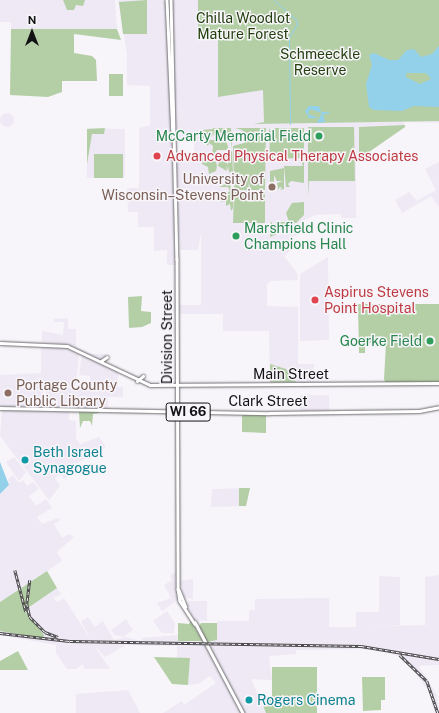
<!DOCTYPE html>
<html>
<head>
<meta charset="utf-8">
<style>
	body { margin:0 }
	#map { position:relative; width:439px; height:713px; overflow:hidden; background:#f7f5f9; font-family:"Public Sans",sans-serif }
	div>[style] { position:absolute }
	.built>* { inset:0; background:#eee9f4 }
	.round { border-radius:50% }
	.green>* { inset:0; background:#b4cfa6 }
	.water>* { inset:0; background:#93d0ea }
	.stream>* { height:1px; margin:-0.5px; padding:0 0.5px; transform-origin:0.5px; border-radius:0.5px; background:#93d0ea }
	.roads { filter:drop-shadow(0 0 1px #6b696d) drop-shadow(0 0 1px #6b696d) }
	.secondary>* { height:2.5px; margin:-1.25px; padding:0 1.25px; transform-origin:1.25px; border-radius:1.25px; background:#fff }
	.primary>* { height:3px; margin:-1.5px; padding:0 1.5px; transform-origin:1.5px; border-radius:1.5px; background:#fff }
	.rail>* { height:2.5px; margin-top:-1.25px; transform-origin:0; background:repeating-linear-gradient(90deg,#f7f5f9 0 3px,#4a484b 0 6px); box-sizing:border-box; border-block:1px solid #4a484b }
	.dots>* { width:11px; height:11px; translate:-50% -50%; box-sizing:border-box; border:2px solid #f7f5f9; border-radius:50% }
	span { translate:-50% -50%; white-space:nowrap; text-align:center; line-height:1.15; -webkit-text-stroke:3px #f7f5f9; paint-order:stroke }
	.shield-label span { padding:1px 3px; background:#f7f5f9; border:1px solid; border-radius:3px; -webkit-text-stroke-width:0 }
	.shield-label { font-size:13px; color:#131214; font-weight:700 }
	.park-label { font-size:14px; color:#233f0e }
	.leisure-label { font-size:14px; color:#27864d }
	.right { translate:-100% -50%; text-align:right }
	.left { translate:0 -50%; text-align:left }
	.health-label { font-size:14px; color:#be3a42 }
	.education-label { font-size:14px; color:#785e54 }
	.street-label { font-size:14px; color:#131214 }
	.culture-label { font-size:14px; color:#0d838f }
	.north { position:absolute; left:12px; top:12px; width:40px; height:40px; -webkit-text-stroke:3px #f7f5f9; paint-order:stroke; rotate:0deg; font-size:11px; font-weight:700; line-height:16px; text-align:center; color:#131214 }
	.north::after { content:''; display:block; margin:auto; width:14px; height:18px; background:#131214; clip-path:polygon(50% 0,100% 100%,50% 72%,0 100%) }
</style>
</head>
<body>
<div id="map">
	<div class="built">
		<div style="clip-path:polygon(0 0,115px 0,117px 29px,11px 29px,11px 22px,0 22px)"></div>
		<div style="clip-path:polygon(evenodd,118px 0,439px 0,439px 123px,404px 122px,405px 127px,356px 160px,356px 218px,342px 218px,340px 214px,315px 215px,298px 224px,302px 232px,287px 241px,292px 249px,284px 256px,297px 273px,298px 280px,271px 281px,267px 284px,267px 306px,298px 307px,298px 364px,314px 364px,314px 384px,270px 383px,269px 331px,223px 331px,223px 314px,180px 314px,180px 305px,201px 305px,201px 233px,198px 250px,180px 250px,178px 222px,174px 222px,176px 265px,167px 265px,167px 250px,154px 251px,154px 227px,138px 227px,138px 212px,128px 212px,127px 188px,139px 188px,139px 128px,150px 125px,150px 86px,127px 85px,127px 54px,118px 0,172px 142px,194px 142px,194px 156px,172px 156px,172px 142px)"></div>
		<div class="round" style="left:0;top:113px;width:14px;height:14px"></div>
		<div style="clip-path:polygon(87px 128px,125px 129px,125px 177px,87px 178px)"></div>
		<div style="clip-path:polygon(439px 162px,439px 207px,431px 196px,402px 213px,395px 200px,409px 192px,417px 201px,436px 190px,425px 169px)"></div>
		<div style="clip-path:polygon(328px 257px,329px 340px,300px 341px,300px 274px)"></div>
		<div style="clip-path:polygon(68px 318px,68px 329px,76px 329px,76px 347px,91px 354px,106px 354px,105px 358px,101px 360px,68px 345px,42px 342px,42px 331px,63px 335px,64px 322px,54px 322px,54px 319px)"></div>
		<div style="clip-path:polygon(41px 346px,61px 346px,79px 352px,76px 385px,43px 386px,43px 408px,0 407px,0 375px,41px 373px)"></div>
		<div style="clip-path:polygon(82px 354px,118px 372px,118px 387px,123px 387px,123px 397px,108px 397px,108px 409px,46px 408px,46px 388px,90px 387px,90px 376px,79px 375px)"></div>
		<div style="clip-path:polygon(300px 395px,329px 395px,329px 411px,300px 411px)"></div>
		<div style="clip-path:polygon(2px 410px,69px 411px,69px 420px,76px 421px,76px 439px,80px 444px,99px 437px,106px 447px,72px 466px,74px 472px,64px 479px,60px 474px,55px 478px,60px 486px,49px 500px,0 436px)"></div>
		<div style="clip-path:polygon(14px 457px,26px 472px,19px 481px,6px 462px)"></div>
		<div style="clip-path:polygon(13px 475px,19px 483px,23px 480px,27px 486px,33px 482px,39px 489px,29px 496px,36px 506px,46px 499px,52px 508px,37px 517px,42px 524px,58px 518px,60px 520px,54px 524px,62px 538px,69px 534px,74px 537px,57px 552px,62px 561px,0 602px,0 494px,9px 486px,8px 479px)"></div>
		<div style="clip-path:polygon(250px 488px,246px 506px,211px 507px,212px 489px)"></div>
		<div style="clip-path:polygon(176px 572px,177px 600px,162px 611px,157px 603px,171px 598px,164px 585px,172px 580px,170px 576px)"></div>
		<div style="clip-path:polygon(439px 575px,439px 625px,425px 625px,425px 577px)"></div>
		<div style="clip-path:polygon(379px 576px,400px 577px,400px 625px,362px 626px,439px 625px,439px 665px,419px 666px,437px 695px,439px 713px,435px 713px,429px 692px,410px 666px,397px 656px,376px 649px,296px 650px,296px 654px,269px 656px,272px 680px,251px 679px,266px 713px,163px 713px,182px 701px,184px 705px,216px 683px,210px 676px,198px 684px,188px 685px,190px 659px,177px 658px,177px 646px,126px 645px,105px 657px,94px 645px,110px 669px,84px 669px,83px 664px,76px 669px,67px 669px,56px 653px,56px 645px,0 635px,0 631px,21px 636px,44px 634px,25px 610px,57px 588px,61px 594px,54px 598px,57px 602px,64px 598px,91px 640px,81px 621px,88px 617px,95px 627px,103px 621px,114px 640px,125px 637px,142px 641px,142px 638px,178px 635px,178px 641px,211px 642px,217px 639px,217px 621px,249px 621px,249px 610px,255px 610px,255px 599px,329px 598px,329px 627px,356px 627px,356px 612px,379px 612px)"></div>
		<div style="clip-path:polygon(193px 579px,193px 599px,184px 597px,180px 581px)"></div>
		<div style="clip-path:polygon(189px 601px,207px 601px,207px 621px,195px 620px,186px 604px)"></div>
		<div style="clip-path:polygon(167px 611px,175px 623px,174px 633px,162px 633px,153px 621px)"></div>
		<div style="clip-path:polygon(126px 619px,133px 630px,123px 637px,115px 635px,111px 630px)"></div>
		<div style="clip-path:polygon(128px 690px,140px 713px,76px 713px,76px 694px)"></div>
	</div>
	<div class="green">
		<div style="clip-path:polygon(63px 0,85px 0,83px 6px,76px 5px,74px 10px,67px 10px)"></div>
		<div style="clip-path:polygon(147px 0,147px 34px,123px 34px,119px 2px)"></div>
		<div style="clip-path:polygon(198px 0,439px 0,439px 121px,254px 124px,264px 122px,263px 90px,218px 97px,218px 34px,198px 34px)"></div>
		<div style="clip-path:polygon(11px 29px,117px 29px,121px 40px,74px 34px,74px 53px,92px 56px,96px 60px,97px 81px,62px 81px,62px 92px,48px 97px,10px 95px)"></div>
		<div style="clip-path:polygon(109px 74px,123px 74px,123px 96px,109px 96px)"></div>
		<div style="clip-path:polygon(405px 125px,405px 127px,359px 159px,359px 127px)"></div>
		<div style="clip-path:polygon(308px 127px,354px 127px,355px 181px,309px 181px,308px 197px)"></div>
		<div style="clip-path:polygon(105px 128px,104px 134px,92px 134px,87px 164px,87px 129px)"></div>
		<div style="clip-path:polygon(213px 128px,225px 128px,226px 132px,226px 128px,231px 128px,232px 149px,229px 132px,226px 138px,219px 132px,214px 136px,213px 132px,212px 137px,210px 132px,209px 137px,204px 138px,202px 143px,202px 130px,213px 129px,213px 131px)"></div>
		<div style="clip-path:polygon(235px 128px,245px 128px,245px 133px,245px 128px,266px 128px,265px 190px,250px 190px,249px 182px,248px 190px,234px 190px,233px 146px,244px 143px,245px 135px,242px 130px)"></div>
		<div style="clip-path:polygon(269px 128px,273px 136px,274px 128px,304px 128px,304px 158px,270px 159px)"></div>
		<div style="clip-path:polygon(208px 140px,226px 140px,229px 150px,217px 150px,212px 157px,213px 146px,209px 143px,208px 146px,205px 142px)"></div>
		<div style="clip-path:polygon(217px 151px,217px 156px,221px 155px,228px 165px,227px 160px,231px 154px,226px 157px,226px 154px,232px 151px,233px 173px,229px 172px,228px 165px,228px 170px,226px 166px,227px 171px,218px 166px,219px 161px,224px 164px,215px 157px)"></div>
		<div style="clip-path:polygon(94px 154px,123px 154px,123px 178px,94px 178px)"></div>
		<div style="clip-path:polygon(209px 154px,210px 160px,216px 162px,217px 166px,216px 171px,209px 174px,208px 167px,202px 164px,202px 158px)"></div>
		<div style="clip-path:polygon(301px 160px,304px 160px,304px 171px,287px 171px,304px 171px,304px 183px,291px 181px,288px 184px,290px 187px,286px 187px,284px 166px,303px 166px)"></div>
		<div style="clip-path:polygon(284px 168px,284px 189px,280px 190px,282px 188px,280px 187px,278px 190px,277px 183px,283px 181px,277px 181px,274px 175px,274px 186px,270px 191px,270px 171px)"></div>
		<div style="clip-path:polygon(229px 182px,233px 192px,233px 208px,231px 211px,230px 204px,226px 206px,226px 201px,221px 202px,220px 198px,220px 195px,231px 195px,227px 193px,230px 191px,228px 187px,219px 187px)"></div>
		<div style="clip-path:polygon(234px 191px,265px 192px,265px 223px,233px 223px)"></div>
		<div style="clip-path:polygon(304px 202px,304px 215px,296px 223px,290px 222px,278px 230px,277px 234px,270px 237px,270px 223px,272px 222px,271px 233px,275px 234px,278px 222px,289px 222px,286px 213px,292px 203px)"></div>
		<div style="clip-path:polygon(142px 296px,141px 311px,151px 312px,151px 323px,142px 327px,129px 328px,128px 297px)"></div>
		<div style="clip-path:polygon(358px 304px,439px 304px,439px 383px,386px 384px,384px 379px,386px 343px,365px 343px,365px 353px,359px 353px)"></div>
		<div style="clip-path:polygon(270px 364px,286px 369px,296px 382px,270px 382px,279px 370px,270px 381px)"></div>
		<div style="clip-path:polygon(79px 412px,99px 412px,99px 413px,93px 414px,92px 426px,90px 421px,83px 421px,80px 428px)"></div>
		<div style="clip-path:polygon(242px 415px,266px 415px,266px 433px,242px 432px)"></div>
		<div style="clip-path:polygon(239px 488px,250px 488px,246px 506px,239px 506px)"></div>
		<div style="clip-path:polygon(47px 571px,57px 588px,25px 610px,44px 635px,44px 639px,0 631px,0 602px)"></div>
		<div style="clip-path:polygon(191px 621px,203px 641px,178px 641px,178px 623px,189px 624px)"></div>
		<div style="clip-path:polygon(201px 623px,217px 623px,217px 640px,207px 642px,199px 627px)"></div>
		<div style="clip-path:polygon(18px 651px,28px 670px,0 670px,0 661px)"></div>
		<div style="clip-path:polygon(154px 657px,190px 658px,188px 685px,172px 684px)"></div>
		<div style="clip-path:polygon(272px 667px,317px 667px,317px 713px,266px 713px,262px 703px,272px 698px)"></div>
		<div style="clip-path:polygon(362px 677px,385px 677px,385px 700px,381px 700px,381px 710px,363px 711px)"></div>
	</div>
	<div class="water">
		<div style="clip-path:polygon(evenodd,439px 46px,439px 107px,414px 106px,402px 111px,374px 110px,369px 107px,366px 84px,372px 65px,369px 55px,374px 53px,389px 60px,398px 60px,407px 50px,414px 49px,421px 57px,432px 54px,439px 46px,406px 73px,426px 73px,431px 79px,420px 84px,406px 77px,406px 73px)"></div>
		<div style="clip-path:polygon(309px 106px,319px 106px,321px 112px,331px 112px,323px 115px,325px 122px,317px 123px,322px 113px,310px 109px,308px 114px,319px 118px,309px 118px,305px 111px)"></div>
		<div style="clip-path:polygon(0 462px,9px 485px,0 494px)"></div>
	</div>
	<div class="stream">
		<div style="left:274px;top:0;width:30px;rotate:42deg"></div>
		<div style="left:296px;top:20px;width:4px;rotate:76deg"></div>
		<div style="left:297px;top:24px;width:15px;rotate:122deg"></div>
		<div style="left:289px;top:37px;width:87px;rotate:89.3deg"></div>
	</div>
	<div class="roads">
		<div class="secondary">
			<div style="left:167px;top:0;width:140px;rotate:87.5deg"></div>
			<div style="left:171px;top:0;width:259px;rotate:88.7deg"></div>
			<div style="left:177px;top:259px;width:330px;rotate:89.8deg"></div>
			<div style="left:178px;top:589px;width:12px;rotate:81deg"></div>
			<div style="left:180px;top:601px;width:27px;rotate:57deg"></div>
			<div style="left:179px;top:590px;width:18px;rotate:68deg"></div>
			<div style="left:195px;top:622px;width:103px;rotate:62.2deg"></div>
		</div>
		<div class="primary">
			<div style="left:0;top:343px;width:67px;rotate:2.6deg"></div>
			<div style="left:67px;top:346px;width:92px;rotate:25.2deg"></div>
			<div style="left:150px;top:385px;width:289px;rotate:-0.4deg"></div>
			<div style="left:101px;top:361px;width:7px;rotate:-34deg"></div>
			<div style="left:137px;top:381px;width:8px;rotate:-40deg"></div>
			<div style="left:0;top:408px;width:269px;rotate:1.1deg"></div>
			<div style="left:269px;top:413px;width:150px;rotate:-0.8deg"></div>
			<div style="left:419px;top:411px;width:20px;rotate:-11deg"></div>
		</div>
	</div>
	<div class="rail">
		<div style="left:15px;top:570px;width:43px;rotate:75.3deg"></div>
		<div style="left:30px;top:580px;width:24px;rotate:97deg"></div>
		<div style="left:27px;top:604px;width:13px;rotate:77deg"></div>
		<div style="left:30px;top:617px;width:21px;rotate:45deg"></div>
		<div style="left:45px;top:632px;width:14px;rotate:21deg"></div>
		<div style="left:0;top:633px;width:70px;rotate:6.5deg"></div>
		<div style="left:70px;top:641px;width:291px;rotate:1deg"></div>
		<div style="left:361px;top:646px;width:79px;rotate:9.5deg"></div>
		<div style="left:400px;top:655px;width:37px;rotate:44deg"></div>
		<div style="left:427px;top:681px;width:34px;rotate:71deg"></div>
	</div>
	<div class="dots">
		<div style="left:319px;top:136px;background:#2e9e5b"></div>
		<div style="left:157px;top:156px;background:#e0444e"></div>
		<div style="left:272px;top:187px;background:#8d6e63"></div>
		<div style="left:236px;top:236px;background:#2e9e5b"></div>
		<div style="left:315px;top:300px;background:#e0444e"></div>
		<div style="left:430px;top:341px;background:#2e9e5b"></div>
		<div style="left:8px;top:393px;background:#8d6e63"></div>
		<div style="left:25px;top:460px;background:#0f9aa8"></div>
		<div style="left:249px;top:700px;background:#0f9aa8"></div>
	</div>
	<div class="shield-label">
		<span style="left:188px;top:412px">WI 66</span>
	</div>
	<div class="park-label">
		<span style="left:243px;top:26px">Chilla Woodlot<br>Mature Forest</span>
		<span style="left:320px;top:62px">Schmeeckle<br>Reserve</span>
	</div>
	<div class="leisure-label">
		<span class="right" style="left:311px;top:136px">McCarty Memorial Field</span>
		<span class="left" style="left:244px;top:236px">Marshfield Clinic<br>Champions Hall</span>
		<span class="right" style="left:422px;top:341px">Goerke Field</span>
	</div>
	<div class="health-label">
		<span class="left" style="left:166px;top:156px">Advanced Physical Therapy Associates</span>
		<span class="left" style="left:324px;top:300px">Aspirus Stevens<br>Point Hospital</span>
	</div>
	<div class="education-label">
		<span class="right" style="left:264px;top:187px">University of<br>Wisconsin–Stevens Point</span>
		<span class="left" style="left:16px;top:393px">Portage County<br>Public Library</span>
	</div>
	<div class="street-label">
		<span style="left:167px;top:337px;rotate:-90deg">Division Street</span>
		<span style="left:291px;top:374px">Main Street</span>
		<span style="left:268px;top:401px">Clark Street</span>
	</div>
	<div class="culture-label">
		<span class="left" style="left:33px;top:460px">Beth Israel<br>Synagogue</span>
		<span class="left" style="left:257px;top:700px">Rogers Cinema</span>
	</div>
	<div class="north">N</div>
</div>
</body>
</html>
